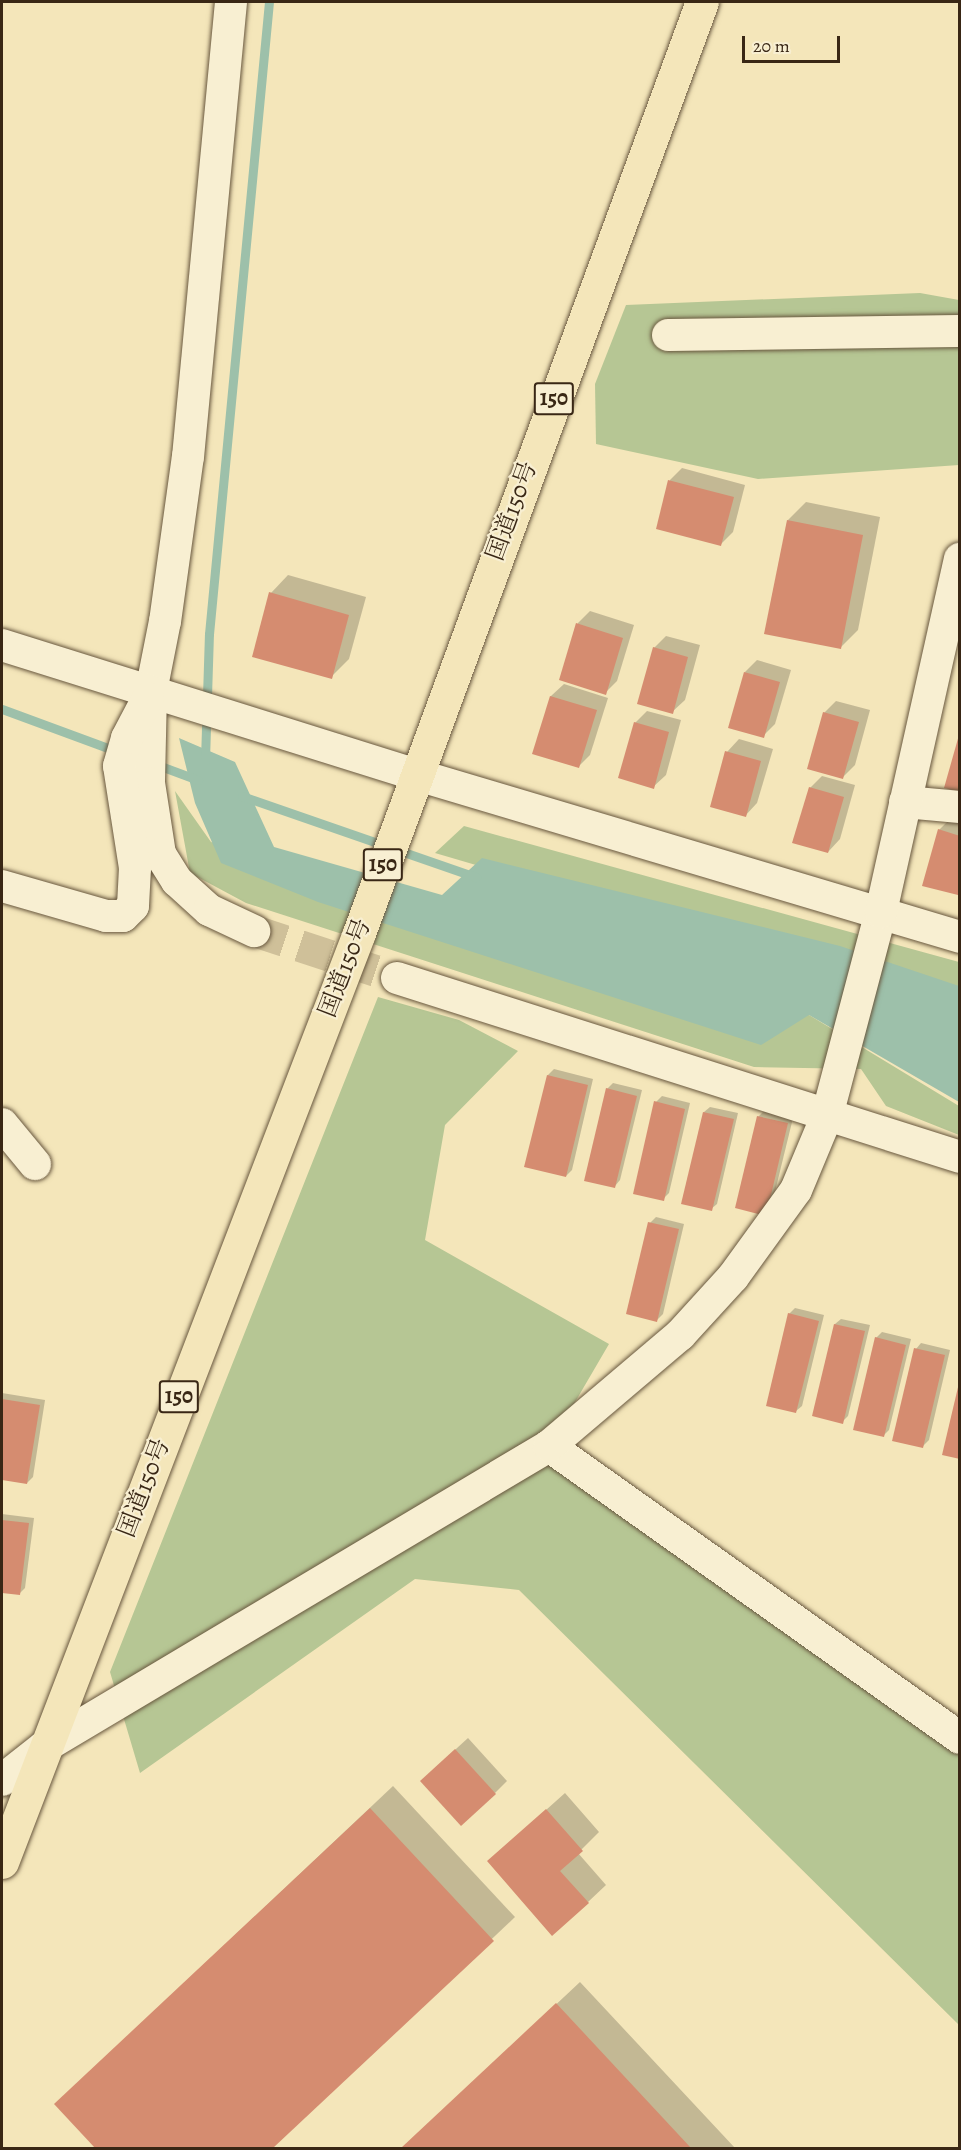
<!DOCTYPE html>
<html>
<head>
<meta charset="utf-8">
<style>
	body { margin:0 }
	#map { position:relative; width:961px; height:2150px; overflow:hidden; background:#f4e6ba; font-family:Alegreya,"Noto Serif JP",serif }
	div>[style] { position:absolute }
	.green>* { inset:0; background:#b6c694 }
	.water>* { inset:0; background:#9dc0aa }
	.shadow>* { inset:0; background:#0003 }
	.stream>* { height:9px; margin:-4.5px; padding:0 4.5px; transform-origin:4.5px; border-radius:4.5px; background:#9dc0aa }
	.building>* { inset:0; background:#d58c70 }
	.minor-tunnel>* { height:32px; margin-top:-16px; transform-origin:0; background:repeating-linear-gradient(90deg,#cfc099 0 32px,transparent 0 48px) }
	.roads { filter:drop-shadow(0 0 2px #68573e) drop-shadow(0 0 2px #68573e) }
	.minor>* { height:32px; margin:-16px; padding:0 16px; transform-origin:16px; border-radius:16px; background:#f8efd2 }
	.highway>* { height:33px; margin:-16.5px; padding:0 16.5px; transform-origin:16.5px; border-radius:16.5px; background:#f4e6ba }
	span { translate:-50% -50%; white-space:nowrap; text-align:center; line-height:1.15; -webkit-text-stroke:4.5px #f8efd2; paint-order:stroke }
	.shield-label span { padding:2px 4px; background:#f8efd2; border:2px solid; border-radius:4px; -webkit-text-stroke-width:0 }
	.shield-label { font-size:22px; color:#392715; font-weight:700 }
	.street-label { font-size:24px; color:#392715 }
	.frame { position:absolute; inset:0; border:3px solid #392715; pointer-events:none }
	.scale { position:absolute; left:742px; top:36px; width:98px; height:27px; box-sizing:border-box; border:3px solid #392715; border-top:0; padding-left:8px; font-size:18px; line-height:21px; white-space:nowrap; color:#392715; -webkit-text-stroke:4px #f8efd2; paint-order:stroke }
</style>
</head>
<body>
<div id="map">
	<div class="green">
		<div style="clip-path:polygon(920px 293px,959px 300px,959px 465px,758px 479px,596px 444px,595px 384px,626px 305px)"></div>
		<div style="clip-path:polygon(175px 791px,211px 842px,809px 1015px,959px 1106px,959px 1135px,886px 1106px,861px 1069px,754px 1067px,246px 903px,190px 873px)"></div>
		<div style="clip-path:polygon(464px 826px,959px 962px,959px 1007px,435px 853px)"></div>
		<div style="clip-path:polygon(378px 997px,459px 1020px,518px 1051px,445px 1125px,425px 1240px,609px 1344px,550px 1445px,959px 1738px,959px 2025px,519px 1590px,415px 1579px,140px 1773px,110px 1672px)"></div>
	</div>
	<div class="water">
		<div style="clip-path:polygon(179px 738px,235px 762px,274px 847px,442px 895px,482px 858px,840px 946px,959px 986px,959px 1102px,809px 1015px,761px 1045px,318px 902px,221px 863px,195px 803px)"></div>
	</div>
	<div class="shadow">
		<div style="clip-path:polygon(682px 468px,745px 485px,733px 532px,721px 544px,658px 528px,670px 480px)"></div>
		<div style="clip-path:polygon(806px 502px,880px 517px,858px 630px,840px 648px,788px 520px)"></div>
		<div style="clip-path:polygon(288px 575px,366px 597px,349px 659px,331px 677px,271px 593px)"></div>
		<div style="clip-path:polygon(590px 611px,634px 625px,617px 681px,605px 693px,561px 679px,578px 623px)"></div>
		<div style="clip-path:polygon(666px 636px,700px 645px,685px 700px,672px 712px,654px 648px)"></div>
		<div style="clip-path:polygon(757px 660px,791px 670px,775px 724px,763px 736px,745px 672px)"></div>
		<div style="clip-path:polygon(564px 684px,608px 698px,590px 755px,578px 767px,534px 753px,551px 696px)"></div>
		<div style="clip-path:polygon(836px 701px,870px 710px,855px 765px,843px 777px,824px 713px)"></div>
		<div style="clip-path:polygon(647px 711px,681px 720px,666px 775px,653px 787px,635px 723px)"></div>
		<div style="clip-path:polygon(739px 739px,773px 749px,757px 803px,745px 816px,727px 752px)"></div>
		<div style="clip-path:polygon(822px 776px,855px 785px,840px 839px,828px 852px,810px 788px)"></div>
		<div style="clip-path:polygon(951px 818px,960px 820px,957px 894px,939px 830px)"></div>
		<div style="clip-path:polygon(554px 1069px,593px 1079px,572px 1170px,566px 1176px,526px 1166px,548px 1075px)"></div>
		<div style="clip-path:polygon(613px 1083px,642px 1090px,620px 1180px,615px 1186px,607px 1089px)"></div>
		<div style="clip-path:polygon(662px 1096px,690px 1103px,669px 1193px,663px 1199px,656px 1102px)"></div>
		<div style="clip-path:polygon(710px 1107px,738px 1113px,717px 1204px,711px 1209px,704px 1112px)"></div>
		<div style="clip-path:polygon(764px 1111px,793px 1118px,771px 1208px,758px 1117px)"></div>
		<div style="clip-path:polygon(656px 1217px,684px 1224px,663px 1314px,657px 1320px,650px 1223px)"></div>
		<div style="clip-path:polygon(795px 1308px,824px 1315px,802px 1406px,796px 1411px,789px 1314px)"></div>
		<div style="clip-path:polygon(841px 1319px,870px 1325px,848px 1416px,842px 1422px,835px 1324px)"></div>
		<div style="clip-path:polygon(882px 1332px,911px 1339px,889px 1430px,883px 1436px,876px 1338px)"></div>
		<div style="clip-path:polygon(921px 1343px,950px 1350px,929px 1440px,923px 1446px,916px 1349px)"></div>
		<div style="clip-path:polygon(2px 1393px,45px 1400px,33px 1477px,27px 1483px,2px 1479px)"></div>
		<div style="clip-path:polygon(2px 1514px,34px 1518px,25px 1588px,19px 1594px,2px 1591px)"></div>
		<div style="clip-path:polygon(468px 1738px,507px 1781px,495px 1793px,434px 1769px)"></div>
		<div style="clip-path:polygon(393px 1786px,515px 1917px,271px 2148px,97px 2148px,56px 2104px)"></div>
		<div style="clip-path:polygon(565px 1793px,599px 1832px,578px 1853px,606px 1885px,588px 1902px,489px 1861px)"></div>
		<div style="clip-path:polygon(580px 1982px,735px 2148px,402px 2148px,405px 2146px)"></div>
	</div>
	<div class="stream">
		<div style="left:2px;top:709px;width:125px;rotate:20.2deg"></div>
		<div style="left:205px;top:760px;width:126px;rotate:-88.2deg"></div>
		<div style="left:209px;top:634px;width:635px;rotate:-84.58deg"></div>
		<div style="left:155px;top:764px;width:46px;rotate:20.4deg"></div>
		<div style="left:242px;top:796px;width:248px;rotate:19.1deg"></div>
	</div>
	<div class="building">
		<div style="clip-path:polygon(668px 480px,734px 497px,721px 546px,656px 529px)"></div>
		<div style="clip-path:polygon(787px 520px,863px 535px,841px 649px,764px 634px)"></div>
		<div style="clip-path:polygon(269px 592px,349px 615px,332px 679px,252px 657px)"></div>
		<div style="clip-path:polygon(576px 623px,623px 638px,606px 695px,559px 680px)"></div>
		<div style="clip-path:polygon(653px 647px,688px 657px,673px 714px,637px 704px)"></div>
		<div style="clip-path:polygon(744px 672px,780px 682px,764px 738px,728px 728px)"></div>
		<div style="clip-path:polygon(550px 696px,597px 710px,579px 768px,532px 754px)"></div>
		<div style="clip-path:polygon(823px 712px,859px 722px,843px 779px,807px 769px)"></div>
		<div style="clip-path:polygon(634px 722px,669px 732px,654px 789px,618px 778px)"></div>
		<div style="clip-path:polygon(959px 735px,960px 735px,960px 792px,944px 788px)"></div>
		<div style="clip-path:polygon(725px 751px,761px 761px,746px 817px,710px 807px)"></div>
		<div style="clip-path:polygon(809px 787px,844px 797px,828px 853px,792px 843px)"></div>
		<div style="clip-path:polygon(938px 829px,960px 836px,958px 895px,922px 886px)"></div>
		<div style="clip-path:polygon(547px 1075px,588px 1085px,566px 1177px,524px 1167px)"></div>
		<div style="clip-path:polygon(606px 1088px,637px 1096px,615px 1188px,584px 1181px)"></div>
		<div style="clip-path:polygon(654px 1101px,685px 1109px,664px 1201px,633px 1194px)"></div>
		<div style="clip-path:polygon(703px 1112px,734px 1119px,712px 1211px,681px 1204px)"></div>
		<div style="clip-path:polygon(757px 1116px,788px 1123px,766px 1216px,735px 1208px)"></div>
		<div style="clip-path:polygon(648px 1222px,679px 1229px,657px 1322px,626px 1314px)"></div>
		<div style="clip-path:polygon(788px 1313px,819px 1321px,796px 1413px,766px 1406px)"></div>
		<div style="clip-path:polygon(834px 1324px,865px 1331px,843px 1424px,812px 1416px)"></div>
		<div style="clip-path:polygon(875px 1337px,906px 1345px,884px 1437px,853px 1430px)"></div>
		<div style="clip-path:polygon(914px 1348px,945px 1355px,923px 1448px,892px 1441px)"></div>
		<div style="clip-path:polygon(959px 1383px,960px 1383px,960px 1459px,942px 1455px)"></div>
		<div style="clip-path:polygon(2px 1399px,40px 1405px,27px 1484px,2px 1480px)"></div>
		<div style="clip-path:polygon(2px 1520px,29px 1523px,20px 1595px,2px 1593px)"></div>
		<div style="clip-path:polygon(455px 1749px,496px 1794px,461px 1826px,420px 1781px)"></div>
		<div style="clip-path:polygon(370px 1808px,494px 1941px,273px 2148px,95px 2148px,54px 2104px)"></div>
		<div style="clip-path:polygon(546px 1809px,583px 1851px,560px 1871px,589px 1903px,552px 1936px,487px 1861px)"></div>
		<div style="clip-path:polygon(556px 2003px,691px 2148px,401px 2148px)"></div>
	</div>
	<div class="minor-tunnel">
		<div style="left:254px;top:931px;width:151px;rotate:18.2deg"></div>
	</div>
	<div class="roads">
		<div class="minor">
			<div style="left:231px;top:2px;width:456px;rotate:95.4deg"></div>
			<div style="left:188px;top:456px;width:167px;rotate:97.9deg"></div>
			<div style="left:165px;top:621px;width:72px;rotate:101.2deg"></div>
			<div style="left:151px;top:692px;width:91px;rotate:91.3deg"></div>
			<div style="left:149px;top:783px;width:72px;rotate:81.2deg"></div>
			<div style="left:160px;top:854px;width:32px;rotate:58deg"></div>
			<div style="left:177px;top:881px;width:43px;rotate:42.2deg"></div>
			<div style="left:209px;top:910px;width:50px;rotate:25deg"></div>
			<div style="left:668px;top:335px;width:292px;rotate:-0.8deg"></div>
			<div style="left:2px;top:645px;width:432px;rotate:17.4deg"></div>
			<div style="left:414px;top:774px;width:570px;rotate:16.62deg"></div>
			<div style="left:905px;top:802px;width:55px;rotate:5.2deg"></div>
			<div style="left:2px;top:886px;width:108px;rotate:16.1deg"></div>
			<div style="left:106px;top:916px;width:17px"></div>
			<div style="left:123px;top:916px;width:14px;rotate:-45deg"></div>
			<div style="left:133px;top:906px;width:38px;rotate:-87deg"></div>
			<div style="left:135px;top:868px;width:103px;rotate:-98.9deg"></div>
			<div style="left:119px;top:766px;width:29px;rotate:-74deg"></div>
			<div style="left:127px;top:738px;width:45px;rotate:-62.3deg"></div>
			<div style="left:397px;top:978px;width:591px;rotate:17.64deg"></div>
			<div style="left:2px;top:1124px;width:52px;rotate:50.5deg"></div>
			<div style="left:549px;top:1446px;width:504px;rotate:35.39deg"></div>
			<div style="left:2px;top:1780px;width:53px;rotate:-38.2deg"></div>
			<div style="left:44px;top:1747px;width:588px;rotate:-30.8deg"></div>
			<div style="left:549px;top:1446px;width:172px;rotate:-40.3deg"></div>
			<div style="left:680px;top:1335px;width:79px;rotate:-47.6deg"></div>
			<div style="left:733px;top:1277px;width:107px;rotate:-54.1deg"></div>
			<div style="left:796px;top:1190px;width:80px;rotate:-67.3deg"></div>
			<div style="left:827px;top:1116px;width:211px;rotate:-75.2deg"></div>
			<div style="left:881px;top:912px;width:362px;rotate:-77.4deg"></div>
		</div>
		<div class="highway">
			<div style="left:2px;top:1862px;width:995px;rotate:-68.98deg"></div>
			<div style="left:359px;top:933px;width:992px;rotate:-69.78deg"></div>
		</div>
	</div>
	<div class="shield-label">
		<span style="left:554px;top:399px">150</span>
		<span style="left:383px;top:865px">150</span>
		<span style="left:179px;top:1397px">150</span>
	</div>
	<div class="street-label">
		<span style="left:512px;top:511px;rotate:-70deg">国道150号</span>
		<span style="left:345px;top:968px;rotate:-69deg">国道150号</span>
		<span style="left:144px;top:1488px;rotate:-69deg">国道150号</span>
	</div>
	<div class="frame"></div>
	<div class="scale">20 m</div>
</div>
</body>
</html>
